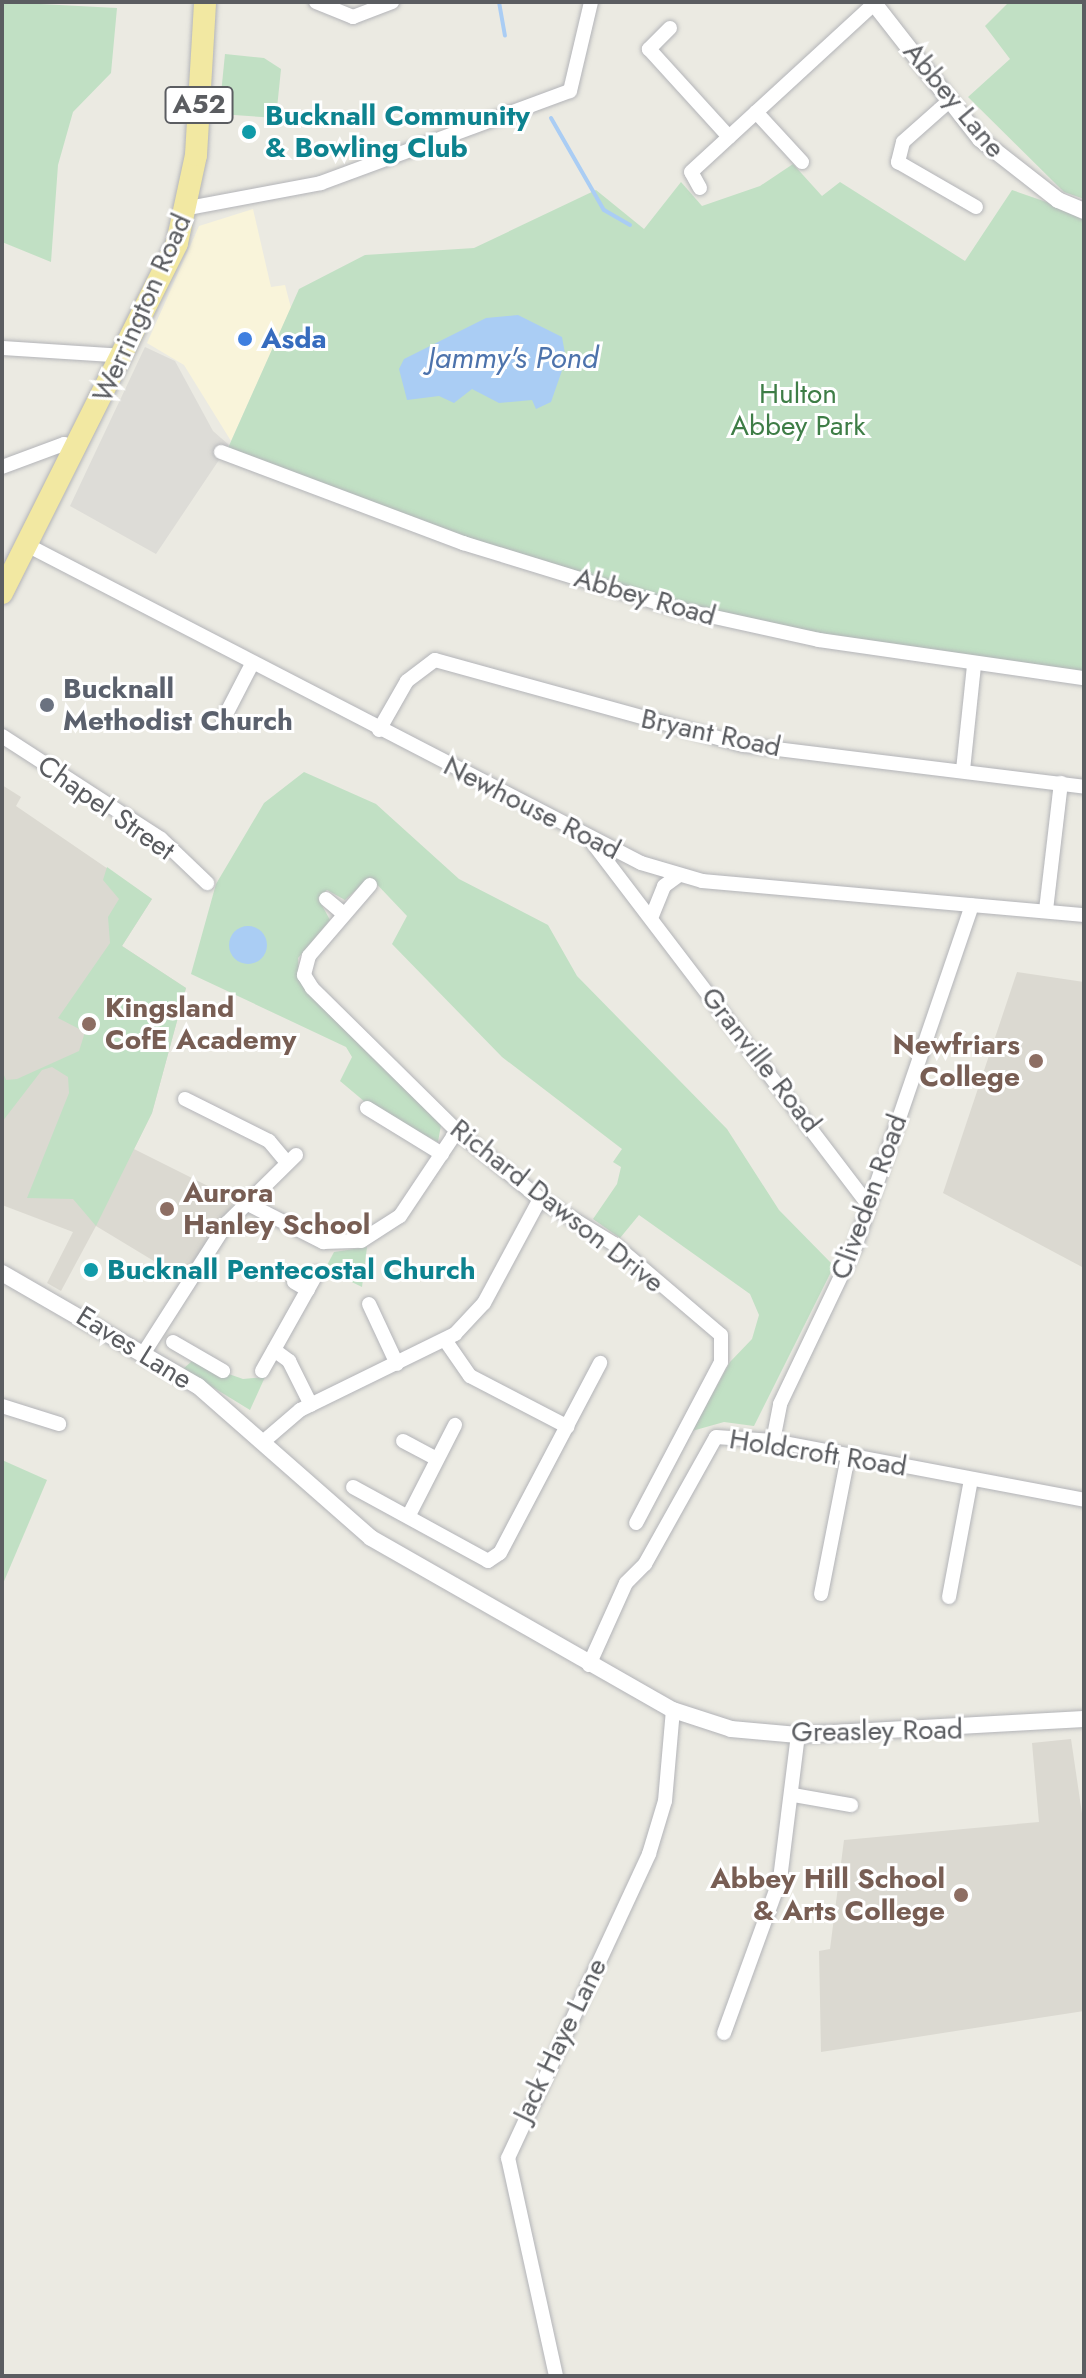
<!DOCTYPE html>
<html>
<head>
<meta charset="utf-8">
<style>
	body { margin:0 }
	#map { position:relative; width:1086px; height:2378px; overflow:hidden; background:#ebeae2; font-family:Jost,sans-serif }
	div>[style] { position:absolute }
	.commercial>* { inset:0; background:#f9f4da }
	.industrial>* { inset:0; background:#dddcd7 }
	.education>* { inset:0; background:#dbd9d1 }
	.green>* { inset:0; background:#c1e0c4 }
	.water>* { inset:0; background:#aacdf4 }
	.round { border-radius:50% }
	.stream>* { height:4px; margin:-2px; padding:0 2px; transform-origin:2px; border-radius:2px; background:#aacdf4 }
	.roads { filter:drop-shadow(0 0 2px #b3b4b8) drop-shadow(0 0 2px #b3b4b8) }
	.minor>* { height:14px; margin:-7px; padding:0 7px; transform-origin:7px; border-radius:7px; background:#fff }
	.tertiary>* { height:16px; margin:-8px; padding:0 8px; transform-origin:8px; border-radius:8px; background:#fff }
	.trunk>* { height:22px; margin:-11px; padding:0 11px; transform-origin:11px; border-radius:11px; background:#f2e8a2 }
	.dots>* { width:22px; height:22px; translate:-50% -50%; box-sizing:border-box; border:4px solid #fff; border-radius:50% }
	span { translate:-50% -50%; white-space:nowrap; text-align:center; line-height:1.15; -webkit-text-stroke:6px #fff; paint-order:stroke }
	.shield-label span { padding:2px 6px; background:#fff; border:2px solid; border-radius:6px; -webkit-text-stroke-width:0 }
	.shield-label { font-size:26px; color:#5b5d61; font-weight:700 }
	.street-label { font-size:28px; color:#5b5d61 }
	.culture-label { font-size:28px; color:#0d838f; font-weight:700 }
	.left { translate:0 -50%; text-align:left }
	.shop-label { font-size:28px; color:#366cbe; font-weight:700 }
	.park-label { font-size:28px; color:#3e7d46 }
	.worship-label { font-size:28px; color:#5b616d; font-weight:700 }
	.education-label { font-size:28px; color:#785e54; font-weight:700 }
	.right { translate:-100% -50%; text-align:right }
	.water-label { font-size:30px; color:#4d73ac; font-style:italic }
	.frame { position:absolute; inset:0; border:4px solid #5b5d61; pointer-events:none }
</style>
</head>
<body>
<div id="map">
	<div class="commercial">
		<div style="clip-path:polygon(253px 209px,271px 287px,285px 285px,291px 308px,231px 441px,184px 365px,147px 343px,199px 226px)"></div>
	</div>
	<div class="industrial">
		<div style="clip-path:polygon(145px 347px,175px 361px,213px 431px,229px 445px,156px 554px,70px 506px)"></div>
	</div>
	<div class="education">
		<div style="clip-path:polygon(2px 785px,21px 797px,16px 806px,152px 899px,122px 946px,186px 988px,152px 1113px,134px 1149px,236px 1200px,182px 1278px,96px 1226px,61px 1291px,47px 1283px,73px 1232px,2px 1205px)"></div>
		<div style="clip-path:polygon(1017px 972px,1084px 982px,1084px 1268px,943px 1193px)"></div>
		<div style="clip-path:polygon(1071px 1739px,1084px 1827px,1084px 2011px,821px 2052px,819px 1951px,830px 1949px,844px 1840px,1039px 1822px,1032px 1743px)"></div>
	</div>
	<div class="green">
		<div style="clip-path:polygon(2px 2px,117px 8px,111px 73px,73px 112px,58px 165px,51px 262px,2px 242px)"></div>
		<div style="clip-path:polygon(1009px 2px,1084px 2px,1084px 199px,1064px 192px,968px 97px,1010px 59px,985px 26px)"></div>
		<div style="clip-path:polygon(225px 54px,264px 58px,281px 69px,276px 118px,219px 114px)"></div>
		<div style="clip-path:polygon(793px 164px,822px 196px,840px 182px,965px 261px,1012px 190px,1084px 215px,1084px 673px,822px 635px,678px 604px,467px 539px,228px 448px,299px 289px,365px 255px,474px 248px,596px 190px,644px 229px,681px 182px,702px 206px,760px 186px)"></div>
		<div style="clip-path:polygon(304px 772px,376px 804px,459px 879px,548px 925px,577px 976px,727px 1129px,779px 1210px,834px 1266px,754px 1426px,724px 1422px,692px 1431px,730px 1362px,752px 1339px,759px 1315px,750px 1294px,639px 1215px,620px 1238px,593px 1219px,617px 1184px,621px 1167px,613px 1162px,622px 1149px,502px 1057px,392px 944px,407px 916px,370px 877px,345px 900px,327px 890px,318px 898px,330px 920px,298px 958px,299px 978px,441px 1125px,438px 1142px,371px 1107px,340px 1081px,352px 1057px,346px 1047px,191px 974px,216px 884px,264px 803px)"></div>
		<div style="clip-path:polygon(107px 867px,152px 899px,122px 946px,186px 988px,152px 1113px,96px 1226px,73px 1199px,27px 1198px,69px 1093px,68px 1077px,52px 1067px,42px 1070px,2px 1122px,2px 1070px,6px 1080px,17px 1079px,79px 1051px,85px 1032px,58px 1018px,110px 943px,108px 917px,119px 899px,103px 880px)"></div>
		<div style="clip-path:polygon(367px 1247px,362px 1287px,325px 1269px,334px 1252px)"></div>
		<div style="clip-path:polygon(192px 1361px,243px 1379px,265px 1377px,250px 1410px,183px 1369px)"></div>
		<div style="clip-path:polygon(2px 1460px,47px 1480px,2px 1586px)"></div>
	</div>
	<div class="water">
		<div style="clip-path:polygon(518px 315px,562px 337px,566px 359px,551px 402px,536px 409px,532px 400px,499px 403px,472px 389px,454px 403px,439px 396px,407px 400px,399px 369px,404px 359px,486px 318px)"></div>
		<div class="round" style="left:229px;top:926px;width:38px;height:38px"></div>
	</div>
	<div class="stream">
		<div style="left:499px;top:2px;width:34px;rotate:80deg"></div>
		<div style="left:551px;top:118px;width:106px;rotate:60.1deg"></div>
		<div style="left:604px;top:210px;width:30px;rotate:30deg"></div>
	</div>
	<div class="roads">
		<div class="minor">
			<div style="left:316px;top:2px;width:40px;rotate:22deg"></div>
			<div style="left:353px;top:17px;width:42px;rotate:-21deg"></div>
			<div style="left:670px;top:28px;width:30px;rotate:135deg"></div>
			<div style="left:649px;top:49px;width:119px;rotate:47.7deg"></div>
			<div style="left:948px;top:102px;width:60px;rotate:138.4deg"></div>
			<div style="left:903px;top:142px;width:21px;rotate:104deg"></div>
			<div style="left:898px;top:162px;width:90px;rotate:30deg"></div>
			<div style="left:756px;top:112px;width:68px;rotate:47.4deg"></div>
			<div style="left:700px;top:188px;width:18px;rotate:-119deg"></div>
			<div style="left:691px;top:172px;width:250px;rotate:-42.6deg"></div>
			<div style="left:188px;top:208px;width:135px;rotate:-10.6deg"></div>
			<div style="left:321px;top:183px;width:265px;rotate:-20.3deg"></div>
			<div style="left:570px;top:91px;width:91px;rotate:-76.7deg"></div>
			<div style="left:2px;top:348px;width:123px;rotate:3.7deg"></div>
			<div style="left:221px;top:452px;width:259px;rotate:20.6deg"></div>
			<div style="left:463px;top:543px;width:225px;rotate:17.1deg"></div>
			<div style="left:678px;top:609px;width:144px;rotate:12.4deg"></div>
			<div style="left:819px;top:640px;width:268px;rotate:8.2deg"></div>
			<div style="left:2px;top:467px;width:66px;rotate:-20.4deg"></div>
			<div style="left:64px;top:444px;width:15px;rotate:16deg"></div>
			<div style="left:27px;top:545px;width:691px;rotate:27.38deg"></div>
			<div style="left:641px;top:863px;width:64px;rotate:16.4deg"></div>
			<div style="left:702px;top:881px;width:384px;rotate:5.1deg"></div>
			<div style="left:223px;top:720px;width:61px;rotate:-62.6deg"></div>
			<div style="left:379px;top:730px;width:56px;rotate:-60.3deg"></div>
			<div style="left:407px;top:681px;width:35px;rotate:-37deg"></div>
			<div style="left:435px;top:660px;width:320px;rotate:15.4deg"></div>
			<div style="left:744px;top:745px;width:343px;rotate:7deg"></div>
			<div style="left:2px;top:736px;width:189px;rotate:32.9deg"></div>
			<div style="left:161px;top:839px;width:64px;rotate:43.7deg"></div>
			<div style="left:963px;top:770px;width:105px;rotate:-84deg"></div>
			<div style="left:592px;top:842px;width:455px;rotate:52.7deg"></div>
			<div style="left:370px;top:885px;width:94px;rotate:130.7deg"></div>
			<div style="left:309px;top:956px;width:20px;rotate:105deg"></div>
			<div style="left:304px;top:975px;width:15px;rotate:58deg"></div>
			<div style="left:312px;top:988px;width:204px;rotate:44.6deg"></div>
			<div style="left:457px;top:1131px;width:107px;rotate:39.3deg"></div>
			<div style="left:540px;top:1199px;width:87px;rotate:31.3deg"></div>
			<div style="left:614px;top:1244px;width:140px;rotate:40.4deg"></div>
			<div style="left:721px;top:1335px;width:27px;rotate:90deg"></div>
			<div style="left:721px;top:1362px;width:182px;rotate:117.8deg"></div>
			<div style="left:326px;top:899px;width:23px;rotate:40deg"></div>
			<div style="left:1046px;top:910px;width:128px;rotate:-83.3deg"></div>
			<div style="left:652px;top:916px;width:32px;rotate:-68deg"></div>
			<div style="left:664px;top:886px;width:19px;rotate:-36deg"></div>
			<div style="left:185px;top:1099px;width:94px;rotate:26.6deg"></div>
			<div style="left:269px;top:1141px;width:26px;rotate:50deg"></div>
			<div style="left:367px;top:1108px;width:88px;rotate:31.5deg"></div>
			<div style="left:244px;top:1202px;width:89px;rotate:26.9deg"></div>
			<div style="left:323px;top:1242px;width:38px;rotate:-2deg"></div>
			<div style="left:361px;top:1241px;width:46px;rotate:-32.7deg"></div>
			<div style="left:400px;top:1216px;width:102px;rotate:-56.2deg"></div>
			<div style="left:294px;top:1282px;width:16px;rotate:30deg"></div>
			<div style="left:369px;top:1304px;width:66px;rotate:65deg"></div>
			<div style="left:445px;top:1340px;width:44px;rotate:55.2deg"></div>
			<div style="left:470px;top:1376px;width:110px;rotate:27.5deg"></div>
			<div style="left:173px;top:1342px;width:58px;rotate:30.1deg"></div>
			<div style="left:274px;top:1350px;width:19px;rotate:36deg"></div>
			<div style="left:289px;top:1361px;width:49px;rotate:63.4deg"></div>
			<div style="left:145px;top:1351px;width:152px;rotate:-57.4deg"></div>
			<div style="left:227px;top:1223px;width:97px;rotate:-44.6deg"></div>
			<div style="left:262px;top:1371px;width:112px;rotate:-60.7deg"></div>
			<div style="left:2px;top:1406px;width:60px;rotate:17.5deg"></div>
			<div style="left:264px;top:1441px;width:48px;rotate:-40.7deg"></div>
			<div style="left:300px;top:1410px;width:173px;rotate:-26.1deg"></div>
			<div style="left:455px;top:1334px;width:42px;rotate:-46.9deg"></div>
			<div style="left:484px;top:1303px;width:118px;rotate:-61.7deg"></div>
			<div style="left:403px;top:1441px;width:36px;rotate:28deg"></div>
			<div style="left:773px;top:1441px;width:38px;rotate:-79deg"></div>
			<div style="left:780px;top:1404px;width:174px;rotate:-64.5deg"></div>
			<div style="left:855px;top:1247px;width:361px;rotate:-71.1deg"></div>
			<div style="left:353px;top:1487px;width:154px;rotate:28.7deg"></div>
			<div style="left:488px;top:1561px;width:14px;rotate:-34deg"></div>
			<div style="left:500px;top:1553px;width:215px;rotate:-62.2deg"></div>
			<div style="left:410px;top:1513px;width:99px;rotate:-62.9deg"></div>
			<div style="left:821px;top:1594px;width:140px;rotate:-78.9deg"></div>
			<div style="left:949px;top:1597px;width:120px;rotate:-79.4deg"></div>
			<div style="left:589px;top:1665px;width:90px;rotate:-65.7deg"></div>
			<div style="left:626px;top:1583px;width:27px;rotate:-45deg"></div>
			<div style="left:645px;top:1564px;width:145px;rotate:-60.8deg"></div>
			<div style="left:716px;top:1437px;width:57px;rotate:4deg"></div>
			<div style="left:773px;top:1441px;width:317px;rotate:10.7deg"></div>
			<div style="left:794px;top:1795px;width:58px;rotate:10deg"></div>
			<div style="left:724px;top:2033px;width:164px;rotate:-70deg"></div>
			<div style="left:780px;top:1879px;width:145px;rotate:-82.9deg"></div>
			<div style="left:556px;top:2376px;width:223px;rotate:-102.4deg"></div>
			<div style="left:508px;top:2158px;width:335px;rotate:-65.1deg"></div>
			<div style="left:649px;top:1854px;width:55px;rotate:-73.2deg"></div>
			<div style="left:665px;top:1801px;width:91px;rotate:-85deg"></div>
		</div>
		<div class="tertiary">
			<div style="left:873px;top:2px;width:174px;rotate:52deg"></div>
			<div style="left:980px;top:139px;width:99px;rotate:38deg"></div>
			<div style="left:1058px;top:200px;width:28px;rotate:23deg"></div>
			<div style="left:2px;top:1273px;width:226px;rotate:30deg"></div>
			<div style="left:198px;top:1386px;width:230px;rotate:41.3deg"></div>
			<div style="left:371px;top:1538px;width:348px;rotate:29.7deg"></div>
			<div style="left:673px;top:1710px;width:61px;rotate:18.1deg"></div>
			<div style="left:731px;top:1729px;width:67px;rotate:5.1deg"></div>
			<div style="left:798px;top:1735px;width:286px;rotate:-3.2deg"></div>
		</div>
		<div class="trunk">
			<div style="left:2px;top:593px;width:391px;rotate:-63.4deg"></div>
			<div style="left:177px;top:243px;width:90px;rotate:-77.8deg"></div>
			<div style="left:196px;top:155px;width:153px;rotate:-86.6deg"></div>
		</div>
	</div>
	<div class="dots">
		<div style="left:249px;top:132px;background:#0f9aa8"></div>
		<div style="left:245px;top:339px;background:#3f7fe0"></div>
		<div style="left:47px;top:705px;background:#6b7280"></div>
		<div style="left:89px;top:1024px;background:#8d6e63"></div>
		<div style="left:1036px;top:1061px;background:#8d6e63"></div>
		<div style="left:167px;top:1209px;background:#8d6e63"></div>
		<div style="left:91px;top:1270px;background:#0f9aa8"></div>
		<div style="left:961px;top:1895px;background:#8d6e63"></div>
	</div>
	<div class="shield-label">
		<span style="left:199px;top:105px">A52</span>
	</div>
	<div class="street-label">
		<span style="left:954px;top:100px;rotate:50deg">Abbey Lane</span>
		<span style="left:142px;top:308px;rotate:-66deg">Werrington Road</span>
		<span style="left:645px;top:597px;rotate:16deg">Abbey Road</span>
		<span style="left:711px;top:733px;rotate:12deg">Bryant Road</span>
		<span style="left:106px;top:808px;rotate:35deg">Chapel Street</span>
		<span style="left:532px;top:808px;rotate:27deg">Newhouse Road</span>
		<span style="left:761px;top:1060px;rotate:52deg">Granville Road</span>
		<span style="left:869px;top:1197px;rotate:-70deg">Cliveden Road</span>
		<span style="left:557px;top:1206px;rotate:38deg">Richard Dawson Drive</span>
		<span style="left:134px;top:1348px;rotate:32deg">Eaves Lane</span>
		<span style="left:818px;top:1453px;rotate:9deg">Holdcroft Road</span>
		<span style="left:877px;top:1731px;rotate:-1deg">Greasley Road</span>
		<span style="left:560px;top:2040px;rotate:-64deg">Jack Haye Lane</span>
	</div>
	<div class="culture-label">
		<span class="left" style="left:265px;top:132px">Bucknall Community<br>&amp; Bowling Club</span>
		<span class="left" style="left:107px;top:1270px">Bucknall Pentecostal Church</span>
	</div>
	<div class="shop-label">
		<span class="left" style="left:261px;top:339px">Asda</span>
	</div>
	<div class="park-label">
		<span style="left:798px;top:410px">Hulton<br>Abbey Park</span>
	</div>
	<div class="worship-label">
		<span class="left" style="left:63px;top:705px">Bucknall<br>Methodist Church</span>
	</div>
	<div class="education-label">
		<span class="left" style="left:105px;top:1024px">Kingsland<br>CofE Academy</span>
		<span class="right" style="left:1020px;top:1061px">Newfriars<br>College</span>
		<span class="left" style="left:183px;top:1209px">Aurora<br>Hanley School</span>
		<span class="right" style="left:945px;top:1895px">Abbey Hill School<br>&amp; Arts College</span>
	</div>
	<div class="water-label">
		<span style="left:513px;top:358px">Jammy's Pond</span>
	</div>
	<div class="frame"></div>
</div>
</body>
</html>
